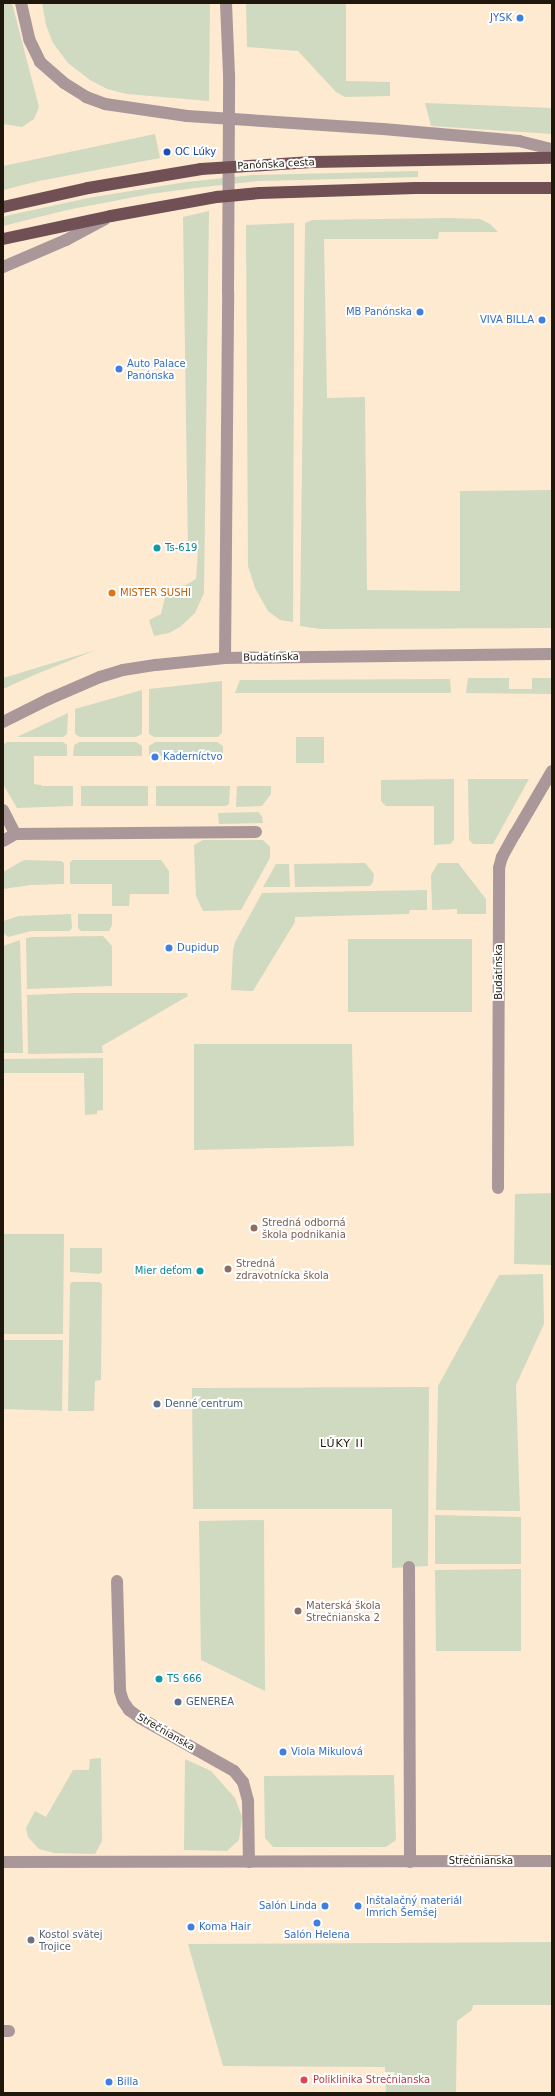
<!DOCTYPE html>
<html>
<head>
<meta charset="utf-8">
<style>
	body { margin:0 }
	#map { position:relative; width:555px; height:2096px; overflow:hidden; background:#feead1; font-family:"DejaVu Sans",sans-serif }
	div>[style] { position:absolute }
	.green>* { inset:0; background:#cfdac1 }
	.minor>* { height:12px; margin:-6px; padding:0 6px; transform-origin:6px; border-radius:6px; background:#aa9799 }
	.major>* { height:12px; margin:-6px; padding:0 6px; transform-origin:6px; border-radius:6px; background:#705055 }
	.dots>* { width:11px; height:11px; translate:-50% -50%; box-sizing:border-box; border:2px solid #fff; border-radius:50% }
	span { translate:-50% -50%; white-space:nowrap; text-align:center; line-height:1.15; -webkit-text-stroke:4px #fff; paint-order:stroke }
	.shop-label { font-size:10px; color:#366cbe }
	.right { translate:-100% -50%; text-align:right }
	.left { translate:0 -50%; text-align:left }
	.transit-label { font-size:10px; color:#164399 }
	.street-label { font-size:10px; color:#1f170b }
	.culture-label { font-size:10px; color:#0d838f }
	.food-label { font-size:10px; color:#c56008 }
	.education-label { font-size:10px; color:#785e54 }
	.service-label { font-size:10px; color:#4e5e75 }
	.worship-label { font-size:10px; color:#5b616d }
	.health-label { font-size:10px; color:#be3a42 }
	.neighbourhood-label { font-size:11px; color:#1f170b; letter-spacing:1px }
	.frame { position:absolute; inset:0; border:4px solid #1f170b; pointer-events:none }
</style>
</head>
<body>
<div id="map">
	<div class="green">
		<div style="clip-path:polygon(3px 3px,12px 3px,39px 107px,34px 119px,22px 127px,3px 124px)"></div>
		<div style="clip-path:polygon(42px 3px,210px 3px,209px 101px,127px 94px,107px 89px,90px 80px,68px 63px,53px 43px,46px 25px)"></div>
		<div style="clip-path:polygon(246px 3px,346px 3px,346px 81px,390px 82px,390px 96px,345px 97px,336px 92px,298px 51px,247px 47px)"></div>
		<div style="clip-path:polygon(425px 103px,552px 108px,552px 134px,431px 126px)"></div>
		<div style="clip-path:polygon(155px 134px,160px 158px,39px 181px,3px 190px,3px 166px)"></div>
		<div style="clip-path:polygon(418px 171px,418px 177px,259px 181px,195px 188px,150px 194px,67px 210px,3px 226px,3px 217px,10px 215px,88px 198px,186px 182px,252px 175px)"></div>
		<div style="clip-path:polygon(209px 211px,204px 593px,195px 613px,180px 627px,169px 633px,154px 636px,149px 620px,161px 614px,167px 589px,186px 585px,196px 579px,198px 551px,188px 552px,183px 217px)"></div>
		<div style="clip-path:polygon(450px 218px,480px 219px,490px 224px,498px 232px,439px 232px,438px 239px,324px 239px,327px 398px,365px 397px,367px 590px,460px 591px,460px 491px,552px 490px,552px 628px,320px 629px,300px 626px,305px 225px,305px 223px,312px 220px)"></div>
		<div style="clip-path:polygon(294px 223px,294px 344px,293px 622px,280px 620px,268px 611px,255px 588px,248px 566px,246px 225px)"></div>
		<div style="clip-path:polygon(96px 650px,34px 675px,3px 689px,3px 678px)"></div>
		<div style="clip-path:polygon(468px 678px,509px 678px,509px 689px,532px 689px,532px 678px,552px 678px,552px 694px,466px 693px)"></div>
		<div style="clip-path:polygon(450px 679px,451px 693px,235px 693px,240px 680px)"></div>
		<div style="clip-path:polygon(222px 681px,222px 733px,218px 737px,154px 737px,149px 734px,149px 689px)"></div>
		<div style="clip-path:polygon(142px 690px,142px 734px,136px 737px,80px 737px,75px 734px,75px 709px)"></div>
		<div style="clip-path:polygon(68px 713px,67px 734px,63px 737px,17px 737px)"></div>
		<div style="clip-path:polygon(296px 737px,324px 737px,324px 763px,296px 763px)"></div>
		<div style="clip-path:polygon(7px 742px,63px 742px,67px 745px,67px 756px,34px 756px,34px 784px,41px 785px,42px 786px,73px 786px,73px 806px,17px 808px,3px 784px,3px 745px)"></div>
		<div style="clip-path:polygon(80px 742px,136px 742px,142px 746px,142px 756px,73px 756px,74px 745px)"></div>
		<div style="clip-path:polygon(155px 742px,217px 742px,223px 746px,223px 756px,149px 756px,149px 746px)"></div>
		<div style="clip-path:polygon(454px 779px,454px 840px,450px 844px,434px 845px,434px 806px,386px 806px,381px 801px,381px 780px)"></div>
		<div style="clip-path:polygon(468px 779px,529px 779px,493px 844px,473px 844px,469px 840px)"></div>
		<div style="clip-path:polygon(81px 786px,148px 786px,148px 806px,81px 806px)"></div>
		<div style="clip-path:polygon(156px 786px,230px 786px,229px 804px,226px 806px,156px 806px)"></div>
		<div style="clip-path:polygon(237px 786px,271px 786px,271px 794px,262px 806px,236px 807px)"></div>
		<div style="clip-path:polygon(258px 812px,262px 816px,263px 823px,219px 824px,218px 813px)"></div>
		<div style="clip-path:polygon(203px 840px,263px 840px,270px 847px,270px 858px,241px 910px,203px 911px,196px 896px,194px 845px)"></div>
		<div style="clip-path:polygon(24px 860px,61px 861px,64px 863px,64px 884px,31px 885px,3px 889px,3px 872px)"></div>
		<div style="clip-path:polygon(73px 860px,161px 860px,169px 871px,169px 894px,130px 894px,129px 906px,112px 906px,112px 884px,70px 884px,70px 862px)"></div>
		<div style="clip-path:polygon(365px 863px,374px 874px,373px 882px,370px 886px,295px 887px,294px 864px)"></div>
		<div style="clip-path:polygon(438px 863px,458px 863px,486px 899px,486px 914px,457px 914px,457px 909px,432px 910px,431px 875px)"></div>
		<div style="clip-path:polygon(276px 864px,289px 864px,290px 887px,263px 887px)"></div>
		<div style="clip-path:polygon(427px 890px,427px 910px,410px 910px,409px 914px,295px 917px,295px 922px,253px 991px,231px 990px,233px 951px,235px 942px,262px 893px)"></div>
		<div style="clip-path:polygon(71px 914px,72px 928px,69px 931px,31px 931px,8px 937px,3px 932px,3px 921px,19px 916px)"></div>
		<div style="clip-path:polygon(78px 914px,112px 914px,112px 925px,109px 931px,81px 931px,78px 928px)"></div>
		<div style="clip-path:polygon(103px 936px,112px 946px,112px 986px,27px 989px,26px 938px,32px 937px)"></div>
		<div style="clip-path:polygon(348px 939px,472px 939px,472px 1012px,348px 1012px)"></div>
		<div style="clip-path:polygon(20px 940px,23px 1053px,3px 1053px,3px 946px)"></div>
		<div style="clip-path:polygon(75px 993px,187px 993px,188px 996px,102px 1046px,103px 1053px,28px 1054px,27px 995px)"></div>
		<div style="clip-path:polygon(194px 1044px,352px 1044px,354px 1146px,194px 1150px)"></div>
		<div style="clip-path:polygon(103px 1058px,103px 1110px,97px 1111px,97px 1114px,85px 1115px,84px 1073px,3px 1073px,3px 1059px)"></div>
		<div style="clip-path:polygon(552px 1193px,552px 1265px,514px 1264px,515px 1194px)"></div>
		<div style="clip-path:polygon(3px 1234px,64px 1234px,63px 1334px,3px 1334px)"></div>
		<div style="clip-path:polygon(70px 1248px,102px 1248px,102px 1272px,99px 1274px,70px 1272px)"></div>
		<div style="clip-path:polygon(543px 1274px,544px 1324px,516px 1385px,520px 1511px,436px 1510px,438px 1386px,499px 1275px)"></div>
		<div style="clip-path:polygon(72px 1282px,99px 1282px,102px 1284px,101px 1380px,95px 1381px,94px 1411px,68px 1411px,70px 1284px)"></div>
		<div style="clip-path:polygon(3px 1340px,63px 1340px,62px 1411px,3px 1409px)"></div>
		<div style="clip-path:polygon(429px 1387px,428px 1566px,392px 1568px,392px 1509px,193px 1509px,192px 1388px)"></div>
		<div style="clip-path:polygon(435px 1515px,521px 1517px,521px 1564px,435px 1564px)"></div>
		<div style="clip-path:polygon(264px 1520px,265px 1691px,201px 1660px,199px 1521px)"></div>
		<div style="clip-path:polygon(521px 1569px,521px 1651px,436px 1651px,435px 1570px)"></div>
		<div style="clip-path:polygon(101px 1758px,102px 1841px,95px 1854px,54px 1853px,39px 1849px,28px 1837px,26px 1828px,35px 1811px,46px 1817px,73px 1770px,89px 1770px,90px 1759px)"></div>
		<div style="clip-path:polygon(185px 1759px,211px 1771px,235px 1798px,242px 1817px,239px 1840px,227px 1851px,184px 1850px)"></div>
		<div style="clip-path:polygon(394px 1775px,396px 1840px,386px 1847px,273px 1847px,265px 1838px,264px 1776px)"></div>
		<div style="clip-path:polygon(552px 1942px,552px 2005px,473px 2005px,472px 2010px,457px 2021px,456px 2093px,386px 2093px,385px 2067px,223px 2066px,188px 1944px)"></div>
	</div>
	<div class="minor">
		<div style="left:21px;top:3px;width:37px;rotate:77deg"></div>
		<div style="left:29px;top:39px;width:25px;rotate:64deg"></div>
		<div style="left:40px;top:62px;width:32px;rotate:41deg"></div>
		<div style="left:64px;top:83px;width:26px;rotate:32deg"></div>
		<div style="left:86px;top:97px;width:20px;rotate:20deg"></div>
		<div style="left:105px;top:104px;width:83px;rotate:8.3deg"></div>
		<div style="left:187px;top:116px;width:196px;rotate:3.8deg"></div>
		<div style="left:383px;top:129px;width:137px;rotate:5deg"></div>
		<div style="left:519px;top:141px;width:34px;rotate:14deg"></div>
		<div style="left:3px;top:267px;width:69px;rotate:-23.2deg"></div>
		<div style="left:66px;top:240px;width:44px;rotate:-28.3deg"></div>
		<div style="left:225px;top:658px;width:366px;rotate:-89.5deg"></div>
		<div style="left:228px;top:292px;width:217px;rotate:-89.7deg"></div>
		<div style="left:229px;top:75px;width:72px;rotate:-92.4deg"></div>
		<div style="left:3px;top:722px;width:51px;rotate:-26.6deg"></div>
		<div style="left:49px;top:699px;width:56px;rotate:-23.3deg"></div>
		<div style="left:100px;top:677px;width:24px;rotate:-17deg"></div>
		<div style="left:123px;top:670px;width:33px;rotate:-9deg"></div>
		<div style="left:156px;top:665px;width:69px;rotate:-5.8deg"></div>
		<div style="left:225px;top:658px;width:327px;rotate:-0.7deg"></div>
		<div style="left:3px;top:810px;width:27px;rotate:63deg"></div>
		<div style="left:3px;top:841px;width:14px;rotate:-30deg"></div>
		<div style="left:15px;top:834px;width:241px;rotate:-0.5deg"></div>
		<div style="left:498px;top:1188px;width:320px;rotate:-89.8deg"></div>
		<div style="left:499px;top:868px;width:11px;rotate:-75deg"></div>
		<div style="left:502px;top:857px;width:26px;rotate:-61deg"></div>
		<div style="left:515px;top:834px;width:73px;rotate:-59.6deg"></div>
		<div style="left:409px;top:1567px;width:295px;rotate:89.8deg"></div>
		<div style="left:117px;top:1581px;width:110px;rotate:88.4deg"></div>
		<div style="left:120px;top:1691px;width:10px;rotate:73deg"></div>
		<div style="left:123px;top:1701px;width:11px;rotate:56deg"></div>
		<div style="left:129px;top:1710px;width:14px;rotate:36deg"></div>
		<div style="left:140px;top:1718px;width:108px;rotate:29.4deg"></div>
		<div style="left:234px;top:1771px;width:14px;rotate:51deg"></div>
		<div style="left:243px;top:1782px;width:20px;rotate:75deg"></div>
		<div style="left:248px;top:1801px;width:61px;rotate:89.1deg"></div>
		<div style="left:3px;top:1862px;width:549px;rotate:-0.1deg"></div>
		<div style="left:3px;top:2031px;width:6px"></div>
	</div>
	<div class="major">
		<div style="left:3px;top:207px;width:87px;rotate:-12.6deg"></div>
		<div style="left:88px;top:188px;width:115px;rotate:-9.5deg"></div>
		<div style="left:201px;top:169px;width:111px;rotate:-3.6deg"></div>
		<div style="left:312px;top:162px;width:240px;rotate:-1deg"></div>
		<div style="left:3px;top:239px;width:110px;rotate:-12deg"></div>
		<div style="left:111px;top:216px;width:108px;rotate:-10.2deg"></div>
		<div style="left:217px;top:197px;width:43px;rotate:-5.3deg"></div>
		<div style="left:260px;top:193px;width:156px;rotate:-1.8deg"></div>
		<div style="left:416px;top:188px;width:136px"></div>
	</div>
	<div class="dots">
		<div style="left:520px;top:18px;background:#3f7fe0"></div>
		<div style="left:167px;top:152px;background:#1a4fb4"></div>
		<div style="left:420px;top:312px;background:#3f7fe0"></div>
		<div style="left:542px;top:320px;background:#3f7fe0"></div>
		<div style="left:119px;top:369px;background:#3f7fe0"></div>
		<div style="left:157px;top:548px;background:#0f9aa8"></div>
		<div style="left:112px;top:593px;background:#e8710a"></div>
		<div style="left:155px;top:757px;background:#3f7fe0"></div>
		<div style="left:169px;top:948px;background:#3f7fe0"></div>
		<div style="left:254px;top:1228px;background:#8d6e63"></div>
		<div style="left:228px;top:1269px;background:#8d6e63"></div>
		<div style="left:200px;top:1271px;background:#0f9aa8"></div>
		<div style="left:157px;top:1404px;background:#5c6f8a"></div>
		<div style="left:298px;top:1611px;background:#8d6e63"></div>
		<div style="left:159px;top:1679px;background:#0f9aa8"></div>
		<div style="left:178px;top:1702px;background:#5c6f8a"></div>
		<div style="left:283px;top:1752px;background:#3f7fe0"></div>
		<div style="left:325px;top:1906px;background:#3f7fe0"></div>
		<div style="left:358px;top:1906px;background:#3f7fe0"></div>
		<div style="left:317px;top:1923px;background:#3f7fe0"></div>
		<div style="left:191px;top:1927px;background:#3f7fe0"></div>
		<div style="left:31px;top:1940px;background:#6b7280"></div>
		<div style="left:304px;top:2080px;background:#e0444e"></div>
		<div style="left:109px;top:2082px;background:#3f7fe0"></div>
	</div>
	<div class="shop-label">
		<span class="right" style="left:512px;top:18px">JYSK</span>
		<span class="right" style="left:412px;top:312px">MB Panónska</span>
		<span class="right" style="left:534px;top:320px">VIVA BILLA</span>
		<span class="left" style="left:127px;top:369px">Auto Palace<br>Panónska</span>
		<span class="left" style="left:163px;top:757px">Kaderníctvo</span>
		<span class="left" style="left:177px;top:948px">Dupidup</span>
		<span class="left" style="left:291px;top:1752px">Viola Mikulová</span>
		<span class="left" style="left:366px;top:1906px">Inštalačný materiál<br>Imrich Šemšej</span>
		<span class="right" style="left:317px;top:1906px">Salón Linda</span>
		<span class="left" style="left:199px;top:1927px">Koma Hair</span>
		<span style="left:317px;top:1935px">Salón Helena</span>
		<span class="left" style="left:117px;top:2082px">Billa</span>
	</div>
	<div class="transit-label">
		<span class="left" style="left:175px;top:152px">OC Lúky</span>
	</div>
	<div class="street-label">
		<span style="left:276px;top:164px;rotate:-3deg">Panónska cesta</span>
		<span style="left:271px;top:657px;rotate:-1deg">Budatínska</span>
		<span style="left:499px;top:972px;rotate:-90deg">Budatínska</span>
		<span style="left:166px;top:1732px;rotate:30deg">Strečnianska</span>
		<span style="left:481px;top:1861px">Strečnianska</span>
	</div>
	<div class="culture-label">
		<span class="left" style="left:165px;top:548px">Ts-619</span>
		<span class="right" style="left:192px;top:1271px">Mier deťom</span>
		<span class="left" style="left:167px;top:1679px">TS 666</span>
	</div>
	<div class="food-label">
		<span class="left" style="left:120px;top:593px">MISTER SUSHI</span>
	</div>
	<div class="education-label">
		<span class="left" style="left:262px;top:1228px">Stredná odborná<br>škola podnikania</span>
		<span class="left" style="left:236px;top:1269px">Stredná<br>zdravotnícka škola</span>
		<span class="left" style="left:306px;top:1611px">Materská škola<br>Strečnianska 2</span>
	</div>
	<div class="service-label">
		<span class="left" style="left:165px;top:1404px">Denné centrum</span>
		<span class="left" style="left:186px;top:1702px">GENEREA</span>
	</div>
	<div class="worship-label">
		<span class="left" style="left:39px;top:1940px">Kostol svätej<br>Trojice</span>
	</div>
	<div class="health-label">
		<span class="left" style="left:313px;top:2080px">Poliklinika Strečnianska</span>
	</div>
	<div class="neighbourhood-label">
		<span style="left:342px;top:1444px">LÚKY II</span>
	</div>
	<div class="frame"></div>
</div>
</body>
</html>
